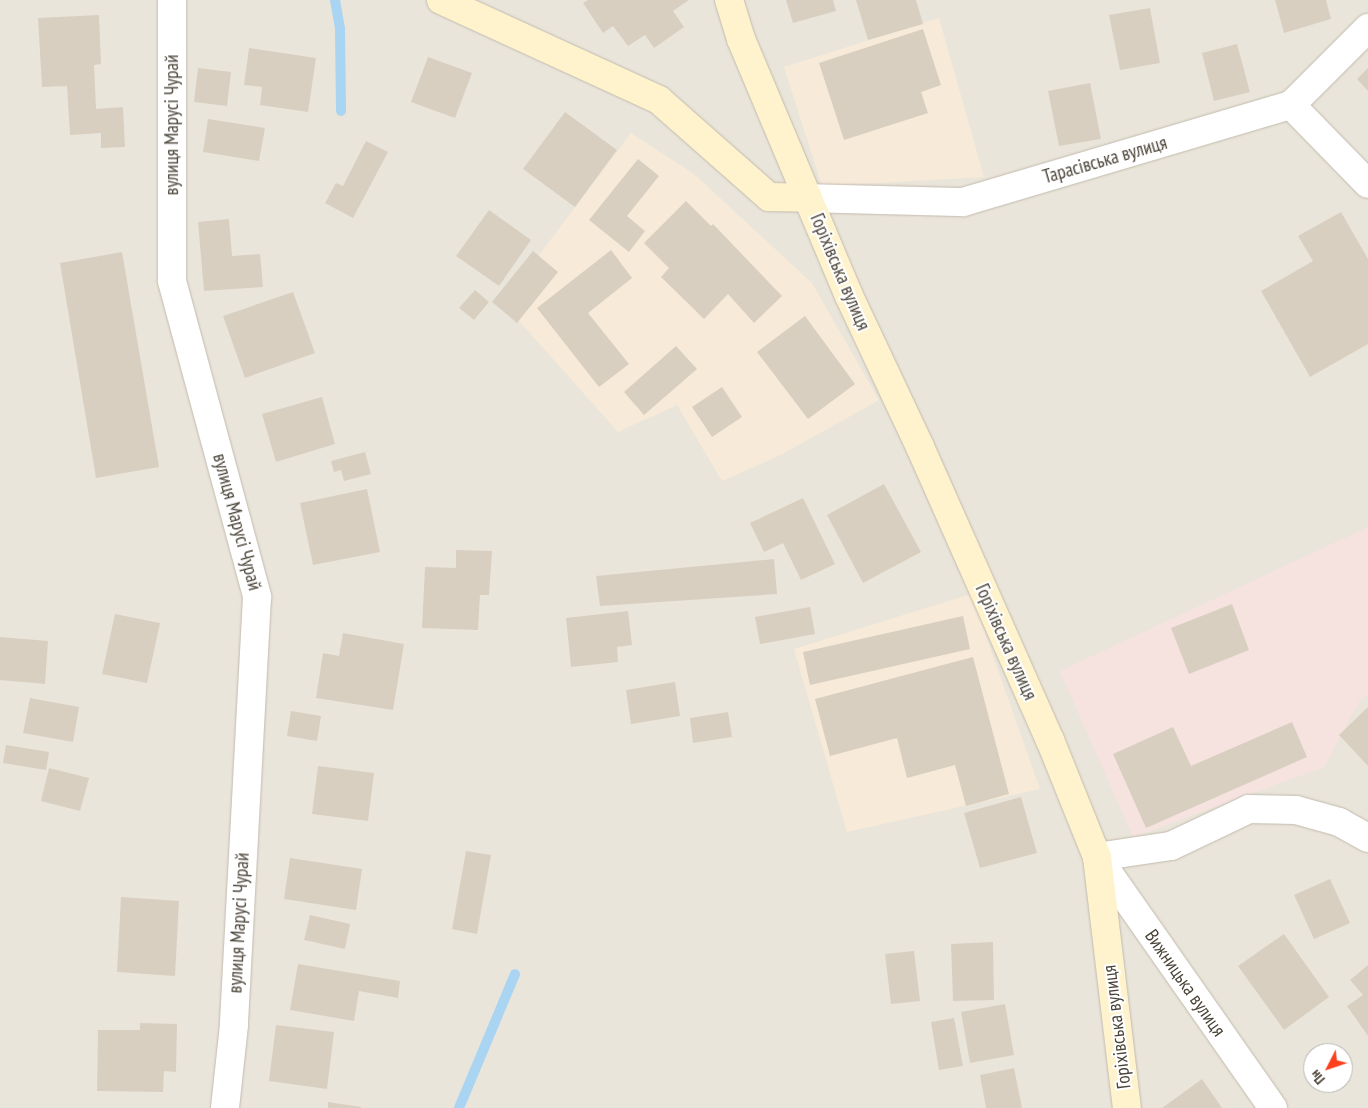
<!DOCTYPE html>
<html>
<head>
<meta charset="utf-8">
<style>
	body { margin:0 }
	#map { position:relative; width:1368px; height:1108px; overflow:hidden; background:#f6f3ec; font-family:"PT Sans Narrow",sans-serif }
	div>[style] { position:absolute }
	.residential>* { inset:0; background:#eae5da }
	.commercial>* { inset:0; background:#f7ead8 }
	.medical>* { inset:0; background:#f6e3e0 }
	.stream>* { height:10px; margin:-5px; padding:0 5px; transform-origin:5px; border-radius:5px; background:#a9d4f2 }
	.building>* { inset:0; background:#d8cfc1 }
	.roads { filter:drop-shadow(0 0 1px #c2bbae) drop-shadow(0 0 1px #c2bbae) }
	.street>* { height:28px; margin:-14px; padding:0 14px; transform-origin:14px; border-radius:14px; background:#fff }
	.secondary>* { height:28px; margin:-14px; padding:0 14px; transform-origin:14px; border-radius:14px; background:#fff3cd }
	span { translate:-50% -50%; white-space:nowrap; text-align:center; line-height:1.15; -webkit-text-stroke:4px #fff; paint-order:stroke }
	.street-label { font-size:19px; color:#4b4439 }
	.north { position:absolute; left:1303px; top:1043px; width:50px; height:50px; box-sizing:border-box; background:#fff; border:1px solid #b7b4b0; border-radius:50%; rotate:229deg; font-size:14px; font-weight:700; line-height:20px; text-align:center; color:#4b4439 }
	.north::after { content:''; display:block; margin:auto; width:18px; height:22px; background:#fc3f1d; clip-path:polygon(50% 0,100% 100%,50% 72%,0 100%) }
</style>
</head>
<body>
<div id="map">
	<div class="residential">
		<div style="clip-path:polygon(evenodd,0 0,1368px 0,1368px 1108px,0 1108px,0 0,1313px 1053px,1343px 1053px,1343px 1083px,1313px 1083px,1313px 1053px)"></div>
	</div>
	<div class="commercial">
		<div style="clip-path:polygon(939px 18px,984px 177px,822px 186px,784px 67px)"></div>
		<div style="clip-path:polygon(631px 133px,694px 174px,812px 283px,879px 400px,781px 455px,722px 481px,677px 405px,618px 432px,503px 303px)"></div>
		<div style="clip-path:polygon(971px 594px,1040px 789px,847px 832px,794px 649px)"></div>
	</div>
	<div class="medical">
		<div style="clip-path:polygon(1368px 527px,1368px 695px,1360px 700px,1324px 767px,1133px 837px,1060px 671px)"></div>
	</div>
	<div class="stream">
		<div style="left:335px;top:0;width:29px;rotate:80deg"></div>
		<div style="left:340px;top:29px;width:82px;rotate:89.3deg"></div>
		<div style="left:459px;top:1108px;width:145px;rotate:-67.3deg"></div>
	</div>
	<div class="building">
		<div style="clip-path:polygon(588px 0,689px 0,673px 11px,684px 27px,654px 48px,645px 35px,628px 46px,613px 26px,603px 33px,583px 3px)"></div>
		<div style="clip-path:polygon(786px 0,833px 0,836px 11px,793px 23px)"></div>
		<div style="clip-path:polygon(856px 0,916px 0,923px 24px,868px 40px)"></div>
		<div style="clip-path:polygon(1275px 0,1326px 0,1331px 19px,1284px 33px)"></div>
		<div style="clip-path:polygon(1150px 8px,1160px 63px,1120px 70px,1109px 15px)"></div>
		<div style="clip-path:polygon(99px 15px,101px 64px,94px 65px,96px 109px,123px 107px,125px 147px,101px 148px,101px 133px,70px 135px,67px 86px,42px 87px,38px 18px)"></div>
		<div style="clip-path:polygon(923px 29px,941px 85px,921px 92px,928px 113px,844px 140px,819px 63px)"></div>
		<div style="clip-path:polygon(1237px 44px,1250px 92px,1214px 101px,1202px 53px)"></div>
		<div style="clip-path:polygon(249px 48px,316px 58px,308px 112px,260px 105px,262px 87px,244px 85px)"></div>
		<div style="clip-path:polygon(428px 57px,472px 73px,455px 118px,411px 102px)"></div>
		<div style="clip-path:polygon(198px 68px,231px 72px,227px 106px,194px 102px)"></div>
		<div style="clip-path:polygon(1368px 68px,1368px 91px,1357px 79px)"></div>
		<div style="clip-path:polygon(1090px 83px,1101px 139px,1059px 146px,1048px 91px)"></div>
		<div style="clip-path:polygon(565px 112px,617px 150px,575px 207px,523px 169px)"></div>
		<div style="clip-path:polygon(208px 119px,265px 128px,259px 161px,203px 152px)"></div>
		<div style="clip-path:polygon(366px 141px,388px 152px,353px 218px,325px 203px,336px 183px,343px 186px)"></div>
		<div style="clip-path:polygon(638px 159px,659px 176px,627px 216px,645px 231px,629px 252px,589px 220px)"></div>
		<div style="clip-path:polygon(686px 201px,711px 226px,713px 224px,782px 296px,754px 323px,728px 294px,704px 319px,661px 277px,669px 268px,644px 243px)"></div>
		<div style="clip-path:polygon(489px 210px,531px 240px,499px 286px,456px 256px)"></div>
		<div style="clip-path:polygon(1341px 212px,1368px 259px,1368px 344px,1310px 377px,1261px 291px,1313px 261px,1298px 236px)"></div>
		<div style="clip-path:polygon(229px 219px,232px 256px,260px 254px,263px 287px,204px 291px,198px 222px)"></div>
		<div style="clip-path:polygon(611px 250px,632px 278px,588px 313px,629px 364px,599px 387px,537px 308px)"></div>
		<div style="clip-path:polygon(533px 251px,558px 272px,517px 323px,492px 302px)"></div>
		<div style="clip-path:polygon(122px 252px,159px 467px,96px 478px,60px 263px)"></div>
		<div style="clip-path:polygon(475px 290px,489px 302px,474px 320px,459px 308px)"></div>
		<div style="clip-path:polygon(293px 292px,315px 353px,245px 378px,223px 316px)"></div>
		<div style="clip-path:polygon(805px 316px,855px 384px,808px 419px,757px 352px)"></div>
		<div style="clip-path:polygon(676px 346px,697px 369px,644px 415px,624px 392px)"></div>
		<div style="clip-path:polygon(722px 387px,742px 417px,712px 437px,692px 407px)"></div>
		<div style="clip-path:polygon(322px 397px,335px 444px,276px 462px,262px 414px)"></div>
		<div style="clip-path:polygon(365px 452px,371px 474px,344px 481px,341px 470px,334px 472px,331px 461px)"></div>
		<div style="clip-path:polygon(884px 484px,921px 552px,863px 583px,827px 515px)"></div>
		<div style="clip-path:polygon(367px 489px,380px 552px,313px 565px,300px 503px)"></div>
		<div style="clip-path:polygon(803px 498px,835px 564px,801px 580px,783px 543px,764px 552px,750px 523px)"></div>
		<div style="clip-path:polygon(456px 550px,492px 551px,489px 595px,480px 595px,478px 630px,422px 628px,425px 567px,456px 568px)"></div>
		<div style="clip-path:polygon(774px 559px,777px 594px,600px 606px,596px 576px)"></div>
		<div style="clip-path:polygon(1232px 604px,1249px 650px,1189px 674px,1171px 628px)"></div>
		<div style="clip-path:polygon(810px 607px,815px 634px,760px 644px,755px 617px)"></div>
		<div style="clip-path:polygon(628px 611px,632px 645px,617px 647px,618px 662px,571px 667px,566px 618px)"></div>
		<div style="clip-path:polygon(115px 614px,160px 623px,147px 683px,102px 674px)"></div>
		<div style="clip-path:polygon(963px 616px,970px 649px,810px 685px,803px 652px)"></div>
		<div style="clip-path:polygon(343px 633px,404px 644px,393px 710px,316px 698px,323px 653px,339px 656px)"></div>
		<div style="clip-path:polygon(0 637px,48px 641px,45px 684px,0 680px)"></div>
		<div style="clip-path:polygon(973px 657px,1009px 794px,966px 806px,955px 765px,907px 778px,897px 738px,830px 756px,815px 699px)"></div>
		<div style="clip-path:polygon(675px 682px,680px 716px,631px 724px,626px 690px)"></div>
		<div style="clip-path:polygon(30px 698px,79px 707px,73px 742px,23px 733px)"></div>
		<div style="clip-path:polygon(1368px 707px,1368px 766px,1339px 735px)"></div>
		<div style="clip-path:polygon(291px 711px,321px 716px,317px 741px,287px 736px)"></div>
		<div style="clip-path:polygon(728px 712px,732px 737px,693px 743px,690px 718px)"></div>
		<div style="clip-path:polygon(1292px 722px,1307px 757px,1146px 828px,1113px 754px,1173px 727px,1191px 766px)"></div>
		<div style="clip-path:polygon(6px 745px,49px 752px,46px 770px,3px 763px)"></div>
		<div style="clip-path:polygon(318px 766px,374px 773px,368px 821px,312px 814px)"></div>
		<div style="clip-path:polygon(49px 768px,89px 778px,80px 811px,41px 801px)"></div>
		<div style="clip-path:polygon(1021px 797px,1037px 853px,980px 868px,964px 813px)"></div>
		<div style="clip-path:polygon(466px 851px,491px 855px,477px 934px,452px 929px)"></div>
		<div style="clip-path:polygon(290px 858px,362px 869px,356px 910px,284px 899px)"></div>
		<div style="clip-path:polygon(1330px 879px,1350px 923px,1314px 939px,1294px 895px)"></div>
		<div style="clip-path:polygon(121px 897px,179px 901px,175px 976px,117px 972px)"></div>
		<div style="clip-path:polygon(310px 915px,350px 924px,345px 949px,304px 940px)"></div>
		<div style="clip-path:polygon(1284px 934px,1329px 997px,1284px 1030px,1238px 966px)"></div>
		<div style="clip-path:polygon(993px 942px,994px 1000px,953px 1001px,951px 944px)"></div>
		<div style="clip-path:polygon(914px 951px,920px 1001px,891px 1004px,885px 954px)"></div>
		<div style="clip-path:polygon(298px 964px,400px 981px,398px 998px,359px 991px,354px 1021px,290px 1010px)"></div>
		<div style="clip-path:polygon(1368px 965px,1368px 1036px,1347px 1006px,1363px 995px,1350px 980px)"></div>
		<div style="clip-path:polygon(1005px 1004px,1014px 1055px,970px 1063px,961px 1012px)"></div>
		<div style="clip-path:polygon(954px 1018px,963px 1066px,939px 1070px,931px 1022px)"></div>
		<div style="clip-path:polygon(140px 1023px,177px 1024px,176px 1072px,164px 1071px,163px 1092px,97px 1091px,98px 1030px,140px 1030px)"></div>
		<div style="clip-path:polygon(276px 1025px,334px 1032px,327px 1089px,269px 1081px)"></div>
		<div style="clip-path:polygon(1014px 1068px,1022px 1108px,986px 1108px,980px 1075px)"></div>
		<div style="clip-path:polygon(1202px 1079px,1222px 1108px,1162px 1108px)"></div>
		<div style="clip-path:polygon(328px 1102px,361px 1107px,361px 1108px,328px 1108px)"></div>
	</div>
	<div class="roads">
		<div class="street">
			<div style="left:172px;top:0;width:281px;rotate:90deg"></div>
			<div style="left:172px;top:281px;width:327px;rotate:74.9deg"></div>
			<div style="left:257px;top:597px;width:429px;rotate:93.1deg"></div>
			<div style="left:234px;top:1025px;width:83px;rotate:96.2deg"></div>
			<div style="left:1291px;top:105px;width:110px;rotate:45.7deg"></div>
			<div style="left:808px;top:198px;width:155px;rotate:1.5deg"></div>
			<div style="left:963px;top:202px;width:342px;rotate:-16.5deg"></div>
			<div style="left:1291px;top:105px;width:109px;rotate:-45deg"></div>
			<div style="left:1273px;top:1108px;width:307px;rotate:-125deg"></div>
			<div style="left:1097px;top:857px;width:75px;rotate:-8.5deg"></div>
			<div style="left:1171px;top:846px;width:86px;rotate:-25.4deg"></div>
			<div style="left:1249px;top:809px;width:47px;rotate:1.2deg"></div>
			<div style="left:1296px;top:810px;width:45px;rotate:15.6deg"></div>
			<div style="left:1339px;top:822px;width:33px;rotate:29deg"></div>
		</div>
		<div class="secondary">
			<div style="left:441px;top:0;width:240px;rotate:24.6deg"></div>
			<div style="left:659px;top:100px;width:147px;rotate:41.4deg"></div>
			<div style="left:769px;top:197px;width:39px;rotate:1deg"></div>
			<div style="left:729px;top:0;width:41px;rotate:72.9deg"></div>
			<div style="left:741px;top:39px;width:279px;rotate:67.2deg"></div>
			<div style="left:849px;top:296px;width:167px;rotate:64.8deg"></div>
			<div style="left:920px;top:447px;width:321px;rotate:66.1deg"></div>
			<div style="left:1050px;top:740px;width:126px;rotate:68.1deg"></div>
			<div style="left:1097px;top:857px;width:253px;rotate:83.2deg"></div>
		</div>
	</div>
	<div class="street-label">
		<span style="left:172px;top:125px;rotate:-90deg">вулиця Марусі Чурай</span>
		<span style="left:1105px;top:160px;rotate:-16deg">Тарасівська вулиця</span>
		<span style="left:840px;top:272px;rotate:67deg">Горіхівська вулиця</span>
		<span style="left:237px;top:522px;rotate:75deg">вулиця Марусі Чурай</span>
		<span style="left:1006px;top:642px;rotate:66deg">Горіхівська вулиця</span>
		<span style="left:239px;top:923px;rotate:-87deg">вулиця Марусі Чурай</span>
		<span style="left:1185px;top:983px;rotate:55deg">Вижницька вулиця</span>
		<span style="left:1117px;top:1027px;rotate:-97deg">Горіхівська вулиця</span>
	</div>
	<div class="north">Пн</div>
</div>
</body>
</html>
